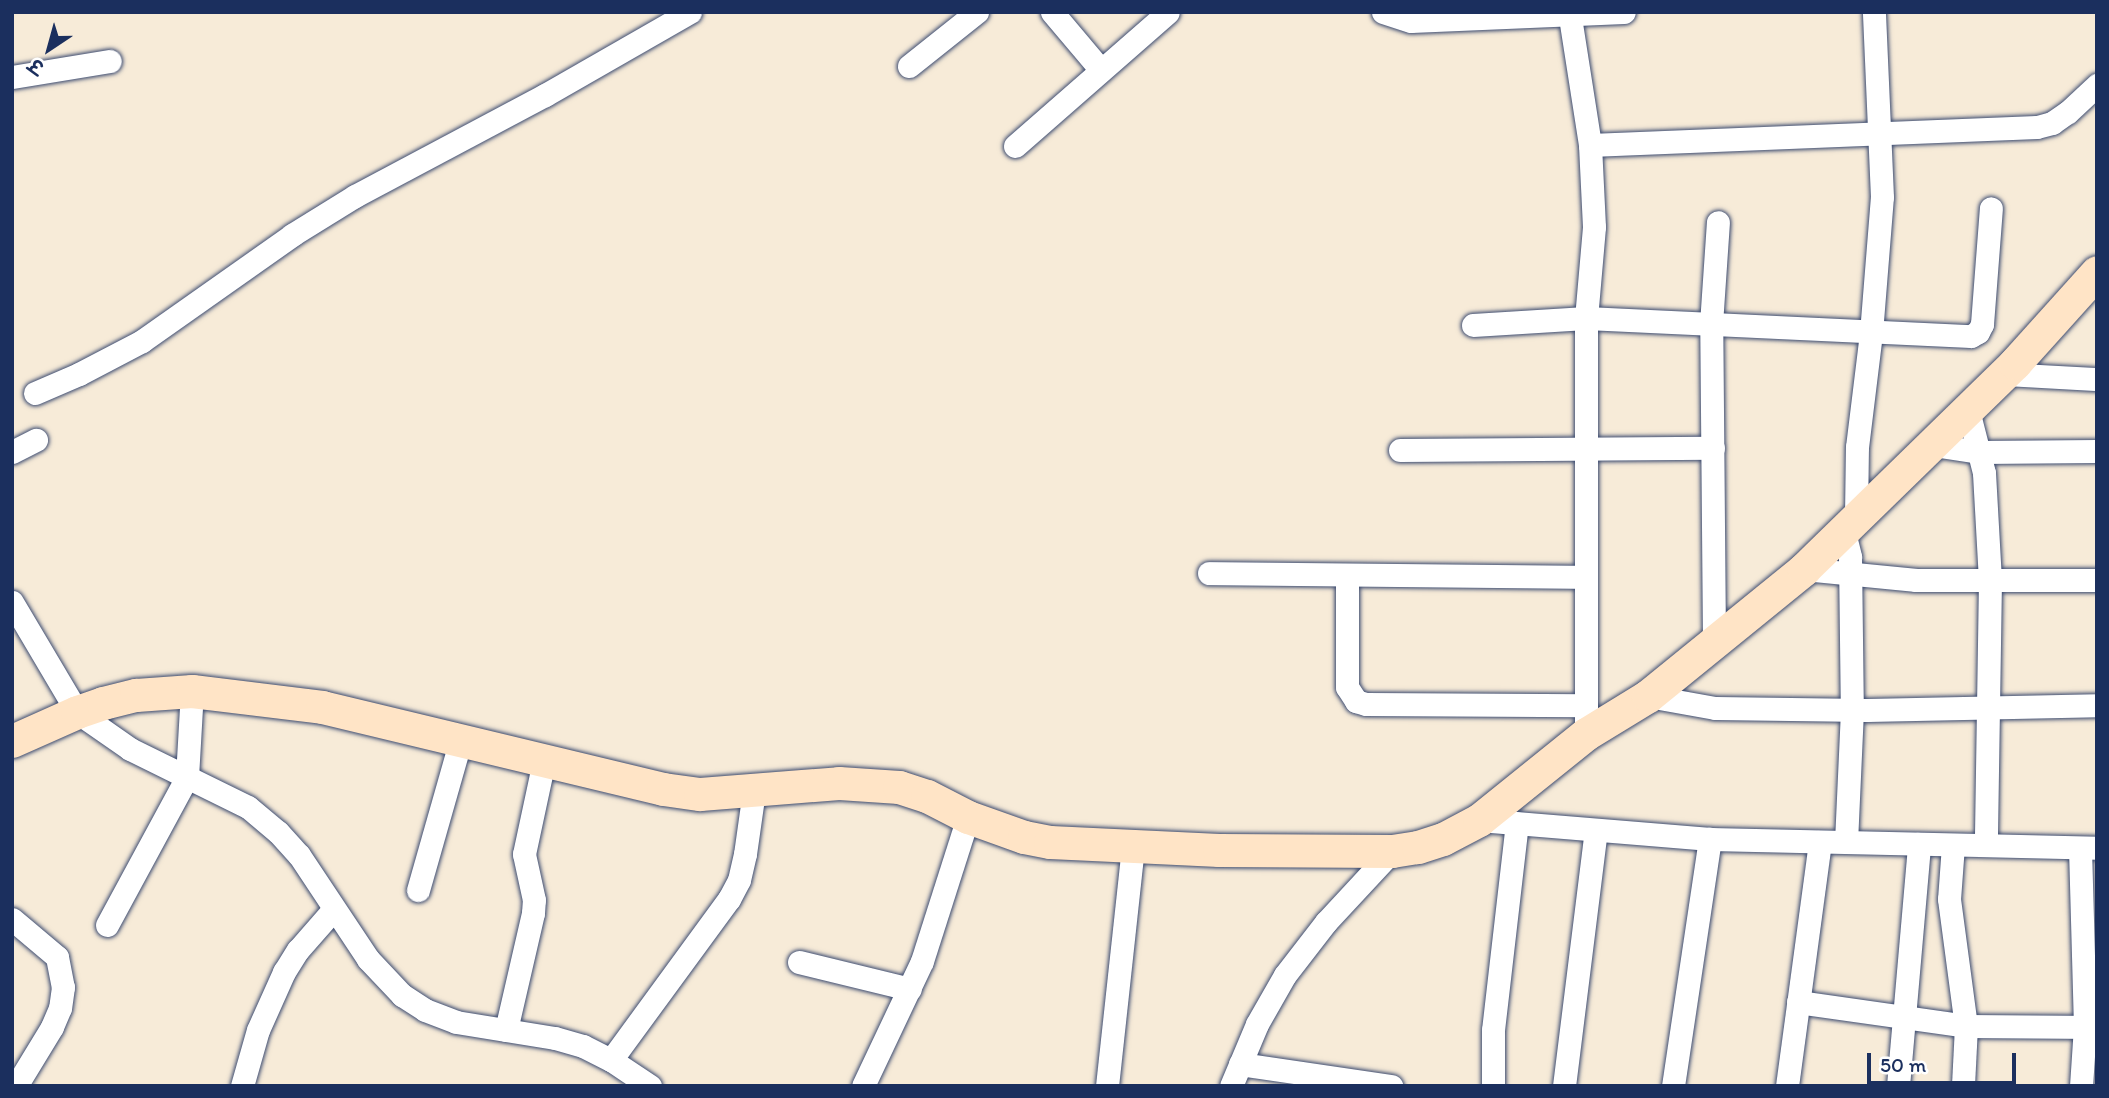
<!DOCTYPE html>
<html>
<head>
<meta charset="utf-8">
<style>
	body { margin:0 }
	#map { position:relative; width:2109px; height:1098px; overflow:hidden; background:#f7ebd8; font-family:Itim,"Playpen Sans Deva",sans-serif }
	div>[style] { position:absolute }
	.roads { filter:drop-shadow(0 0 2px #3c4b70) drop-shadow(0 0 2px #3c4b70) }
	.street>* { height:23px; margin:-11.5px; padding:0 11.5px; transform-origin:11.5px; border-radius:11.5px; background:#fff }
	.secondary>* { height:33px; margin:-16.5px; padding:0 16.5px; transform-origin:16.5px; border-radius:16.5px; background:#ffe4c6 }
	span { translate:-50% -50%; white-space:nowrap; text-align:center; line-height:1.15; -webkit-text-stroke:5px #fff; paint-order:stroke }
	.frame { position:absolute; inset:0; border:14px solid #1b2f5e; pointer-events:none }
	.north { position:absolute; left:14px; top:14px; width:70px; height:70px; -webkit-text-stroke:5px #fff; paint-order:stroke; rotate:216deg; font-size:19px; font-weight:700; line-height:28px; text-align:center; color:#1b2f5e }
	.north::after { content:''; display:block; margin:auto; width:24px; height:32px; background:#1b2f5e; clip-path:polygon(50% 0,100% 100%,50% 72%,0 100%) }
	.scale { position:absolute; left:1867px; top:1053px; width:149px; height:32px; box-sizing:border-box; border:4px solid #1b2f5e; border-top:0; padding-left:9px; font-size:21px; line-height:24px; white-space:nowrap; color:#1b2f5e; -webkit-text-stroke:5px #fff; paint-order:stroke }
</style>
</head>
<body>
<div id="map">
	<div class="roads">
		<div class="street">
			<div style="left:1052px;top:12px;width:76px;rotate:49.8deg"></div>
			<div style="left:1383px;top:12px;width:29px;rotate:18deg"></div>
			<div style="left:1411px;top:21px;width:213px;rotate:-2.4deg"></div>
			<div style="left:1570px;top:17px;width:130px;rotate:81.1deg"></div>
			<div style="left:1590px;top:145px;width:82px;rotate:87.2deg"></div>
			<div style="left:1594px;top:227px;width:91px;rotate:95deg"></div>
			<div style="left:1586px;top:318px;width:416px;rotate:90deg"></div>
			<div style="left:909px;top:66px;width:87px;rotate:-38.5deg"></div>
			<div style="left:12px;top:77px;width:99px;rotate:-9.3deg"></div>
			<div style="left:1590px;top:145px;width:447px;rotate:-2.3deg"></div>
			<div style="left:2037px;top:127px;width:16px;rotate:-15deg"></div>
			<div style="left:2052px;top:123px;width:19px;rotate:-35deg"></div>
			<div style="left:2068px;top:112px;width:40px;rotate:-43deg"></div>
			<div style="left:1015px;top:146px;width:203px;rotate:-41.2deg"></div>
			<div style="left:1473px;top:325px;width:113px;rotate:-3.5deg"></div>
			<div style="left:1586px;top:318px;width:385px;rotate:2.7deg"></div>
			<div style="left:1971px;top:336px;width:8px;rotate:-30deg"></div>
			<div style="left:1978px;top:332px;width:9px;rotate:-63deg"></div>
			<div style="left:1982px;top:324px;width:116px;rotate:-85.6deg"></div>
			<div style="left:2004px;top:374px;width:93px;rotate:3.1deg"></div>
			<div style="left:35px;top:393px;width:48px;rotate:-23.4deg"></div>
			<div style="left:79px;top:374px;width:71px;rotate:-27.6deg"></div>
			<div style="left:142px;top:341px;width:184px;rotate:-35.2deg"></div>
			<div style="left:292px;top:235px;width:74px;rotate:-31.8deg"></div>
			<div style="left:355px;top:196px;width:215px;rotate:-28deg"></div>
			<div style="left:545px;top:95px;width:167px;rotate:-29.8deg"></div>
			<div style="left:1968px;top:410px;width:65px;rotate:75.7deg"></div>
			<div style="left:1984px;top:473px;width:107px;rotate:86.8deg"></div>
			<div style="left:1990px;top:580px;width:265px;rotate:90.9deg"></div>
			<div style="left:1933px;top:445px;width:48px;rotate:8.5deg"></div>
			<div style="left:1980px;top:452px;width:117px;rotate:-0.5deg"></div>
			<div style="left:1400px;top:450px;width:313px;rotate:-0.4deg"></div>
			<div style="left:12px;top:452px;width:27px;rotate:-27deg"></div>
			<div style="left:1856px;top:516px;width:69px;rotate:-89.2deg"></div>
			<div style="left:1857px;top:447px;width:115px;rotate:-83deg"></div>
			<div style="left:1871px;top:333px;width:136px;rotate:-85.4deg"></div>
			<div style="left:1882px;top:197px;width:185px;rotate:-92.5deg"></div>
			<div style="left:1843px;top:528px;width:30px;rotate:76deg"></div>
			<div style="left:1850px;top:557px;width:153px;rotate:89.3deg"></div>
			<div style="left:1852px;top:710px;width:132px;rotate:92.6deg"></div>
			<div style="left:1804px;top:569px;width:113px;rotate:5.6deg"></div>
			<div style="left:1916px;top:580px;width:181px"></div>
			<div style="left:1209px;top:573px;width:376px;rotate:0.6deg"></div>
			<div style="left:1347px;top:576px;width:111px;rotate:90deg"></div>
			<div style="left:1347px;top:687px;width:17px;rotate:57deg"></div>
			<div style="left:1356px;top:701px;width:10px;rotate:17deg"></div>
			<div style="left:1366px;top:704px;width:220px;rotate:0.3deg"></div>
			<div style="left:12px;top:602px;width:128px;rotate:59.4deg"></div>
			<div style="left:77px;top:712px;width:65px;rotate:34.9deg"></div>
			<div style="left:130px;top:749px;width:131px;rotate:26.2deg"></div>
			<div style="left:248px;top:807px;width:39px;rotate:40deg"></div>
			<div style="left:278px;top:832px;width:31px;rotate:48deg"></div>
			<div style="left:299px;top:855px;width:125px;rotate:56.4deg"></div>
			<div style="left:368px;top:959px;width:50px;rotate:46.6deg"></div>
			<div style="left:402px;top:995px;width:27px;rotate:33deg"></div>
			<div style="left:425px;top:1010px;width:33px;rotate:21deg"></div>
			<div style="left:456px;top:1022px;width:100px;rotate:9.2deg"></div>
			<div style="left:555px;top:1038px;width:29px;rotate:16deg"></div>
			<div style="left:583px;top:1046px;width:31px;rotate:27deg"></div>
			<div style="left:611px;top:1060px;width:47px;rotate:33.7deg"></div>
			<div style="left:1714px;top:640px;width:316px;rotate:-90.5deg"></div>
			<div style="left:1711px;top:324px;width:102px;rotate:-86.1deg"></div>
			<div style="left:1648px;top:696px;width:68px;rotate:10.2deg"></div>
			<div style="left:1715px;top:708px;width:152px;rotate:0.8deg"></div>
			<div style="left:1867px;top:710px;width:230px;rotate:-1.2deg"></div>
			<div style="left:1479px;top:820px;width:232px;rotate:4.7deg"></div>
			<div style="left:1710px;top:839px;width:387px;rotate:1.3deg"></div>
			<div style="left:1953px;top:845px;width:54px;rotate:94.2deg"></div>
			<div style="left:1949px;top:899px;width:128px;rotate:82.4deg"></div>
			<div style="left:1966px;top:1026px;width:60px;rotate:92.9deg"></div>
			<div style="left:2080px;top:848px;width:178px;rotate:88.4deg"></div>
			<div style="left:2085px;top:1026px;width:60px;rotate:93.8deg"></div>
			<div style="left:418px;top:890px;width:157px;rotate:-74.1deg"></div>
			<div style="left:12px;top:919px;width:59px;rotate:40.2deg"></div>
			<div style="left:57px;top:957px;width:31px;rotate:79deg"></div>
			<div style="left:63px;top:987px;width:21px;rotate:98deg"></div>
			<div style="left:60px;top:1008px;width:21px;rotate:113deg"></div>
			<div style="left:52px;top:1027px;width:69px;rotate:121.4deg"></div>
			<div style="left:107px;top:925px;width:168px;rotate:-61.6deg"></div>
			<div style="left:187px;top:777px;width:86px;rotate:-86.7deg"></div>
			<div style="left:799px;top:962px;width:114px;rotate:13.7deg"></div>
			<div style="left:1798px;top:1002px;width:170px;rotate:8.1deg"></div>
			<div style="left:1966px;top:1026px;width:131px;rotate:0.4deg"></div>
			<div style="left:506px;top:1030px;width:120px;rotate:-77deg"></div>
			<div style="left:533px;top:913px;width:13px;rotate:-86deg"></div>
			<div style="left:534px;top:900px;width:47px;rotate:-102.3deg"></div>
			<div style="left:524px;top:854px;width:95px;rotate:-77.9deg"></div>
			<div style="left:611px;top:1060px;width:200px;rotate:-53.8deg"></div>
			<div style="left:729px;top:899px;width:21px;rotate:-62deg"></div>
			<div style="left:739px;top:880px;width:27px;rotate:-77deg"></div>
			<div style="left:745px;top:854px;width:64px;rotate:-81.9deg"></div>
			<div style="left:1240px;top:1064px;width:153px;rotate:8.3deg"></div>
			<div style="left:242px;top:1086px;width:58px;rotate:-74.1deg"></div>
			<div style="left:258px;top:1030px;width:64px;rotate:-65.9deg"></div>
			<div style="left:284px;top:972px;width:26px;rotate:-58deg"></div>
			<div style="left:298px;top:950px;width:53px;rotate:-48.8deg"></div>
			<div style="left:863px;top:1086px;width:138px;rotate:-64.7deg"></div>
			<div style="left:922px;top:961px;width:151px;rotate:-72.3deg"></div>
			<div style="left:1107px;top:1086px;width:240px;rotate:-83.8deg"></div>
			<div style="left:1231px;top:1086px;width:67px;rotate:-67.2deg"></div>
			<div style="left:1257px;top:1024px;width:56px;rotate:-60.3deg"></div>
			<div style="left:1285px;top:975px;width:67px;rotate:-52.3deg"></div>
			<div style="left:1326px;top:922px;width:97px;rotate:-47.1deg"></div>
			<div style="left:1493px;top:1086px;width:56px;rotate:-90deg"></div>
			<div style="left:1493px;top:1030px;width:208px;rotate:-83.4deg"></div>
			<div style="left:1564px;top:1086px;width:258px;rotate:-82.9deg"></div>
			<div style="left:1673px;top:1086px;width:250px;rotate:-81.5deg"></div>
			<div style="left:1787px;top:1086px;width:246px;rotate:-82.3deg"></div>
			<div style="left:1898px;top:1086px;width:243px;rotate:-85deg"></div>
		</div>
		<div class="secondary">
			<div style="left:12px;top:741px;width:71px;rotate:-24deg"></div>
			<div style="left:77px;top:712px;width:28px;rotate:-19deg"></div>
			<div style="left:103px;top:703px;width:34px;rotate:-14deg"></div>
			<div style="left:136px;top:695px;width:56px;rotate:-4.1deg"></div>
			<div style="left:192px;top:691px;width:131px;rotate:7deg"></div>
			<div style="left:322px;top:707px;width:351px;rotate:13.5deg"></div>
			<div style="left:663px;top:789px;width:37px;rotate:8deg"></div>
			<div style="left:700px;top:794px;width:139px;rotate:-4.5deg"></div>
			<div style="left:839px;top:783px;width:60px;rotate:3.8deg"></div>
			<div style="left:899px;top:787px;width:29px;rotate:18deg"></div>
			<div style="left:927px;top:796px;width:46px;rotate:27.1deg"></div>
			<div style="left:968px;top:817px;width:59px;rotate:19.7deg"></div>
			<div style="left:1024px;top:837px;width:26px;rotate:11deg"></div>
			<div style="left:1050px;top:842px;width:169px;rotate:2.7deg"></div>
			<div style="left:1219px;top:850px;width:173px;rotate:0.3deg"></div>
			<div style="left:1392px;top:851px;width:26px;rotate:-9deg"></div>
			<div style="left:1418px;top:847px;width:26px;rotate:-18deg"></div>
			<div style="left:1443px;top:839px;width:41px;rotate:-27.8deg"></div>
			<div style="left:1479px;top:820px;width:137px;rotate:-38.8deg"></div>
			<div style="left:1586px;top:734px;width:73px;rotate:-31.5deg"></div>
			<div style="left:1648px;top:696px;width:201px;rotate:-39.1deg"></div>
			<div style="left:1804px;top:569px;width:295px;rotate:-44.3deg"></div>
			<div style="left:2015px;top:363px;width:122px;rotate:-48deg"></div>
		</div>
	</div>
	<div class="frame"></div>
	<div class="north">उ</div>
	<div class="scale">50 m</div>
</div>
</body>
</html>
